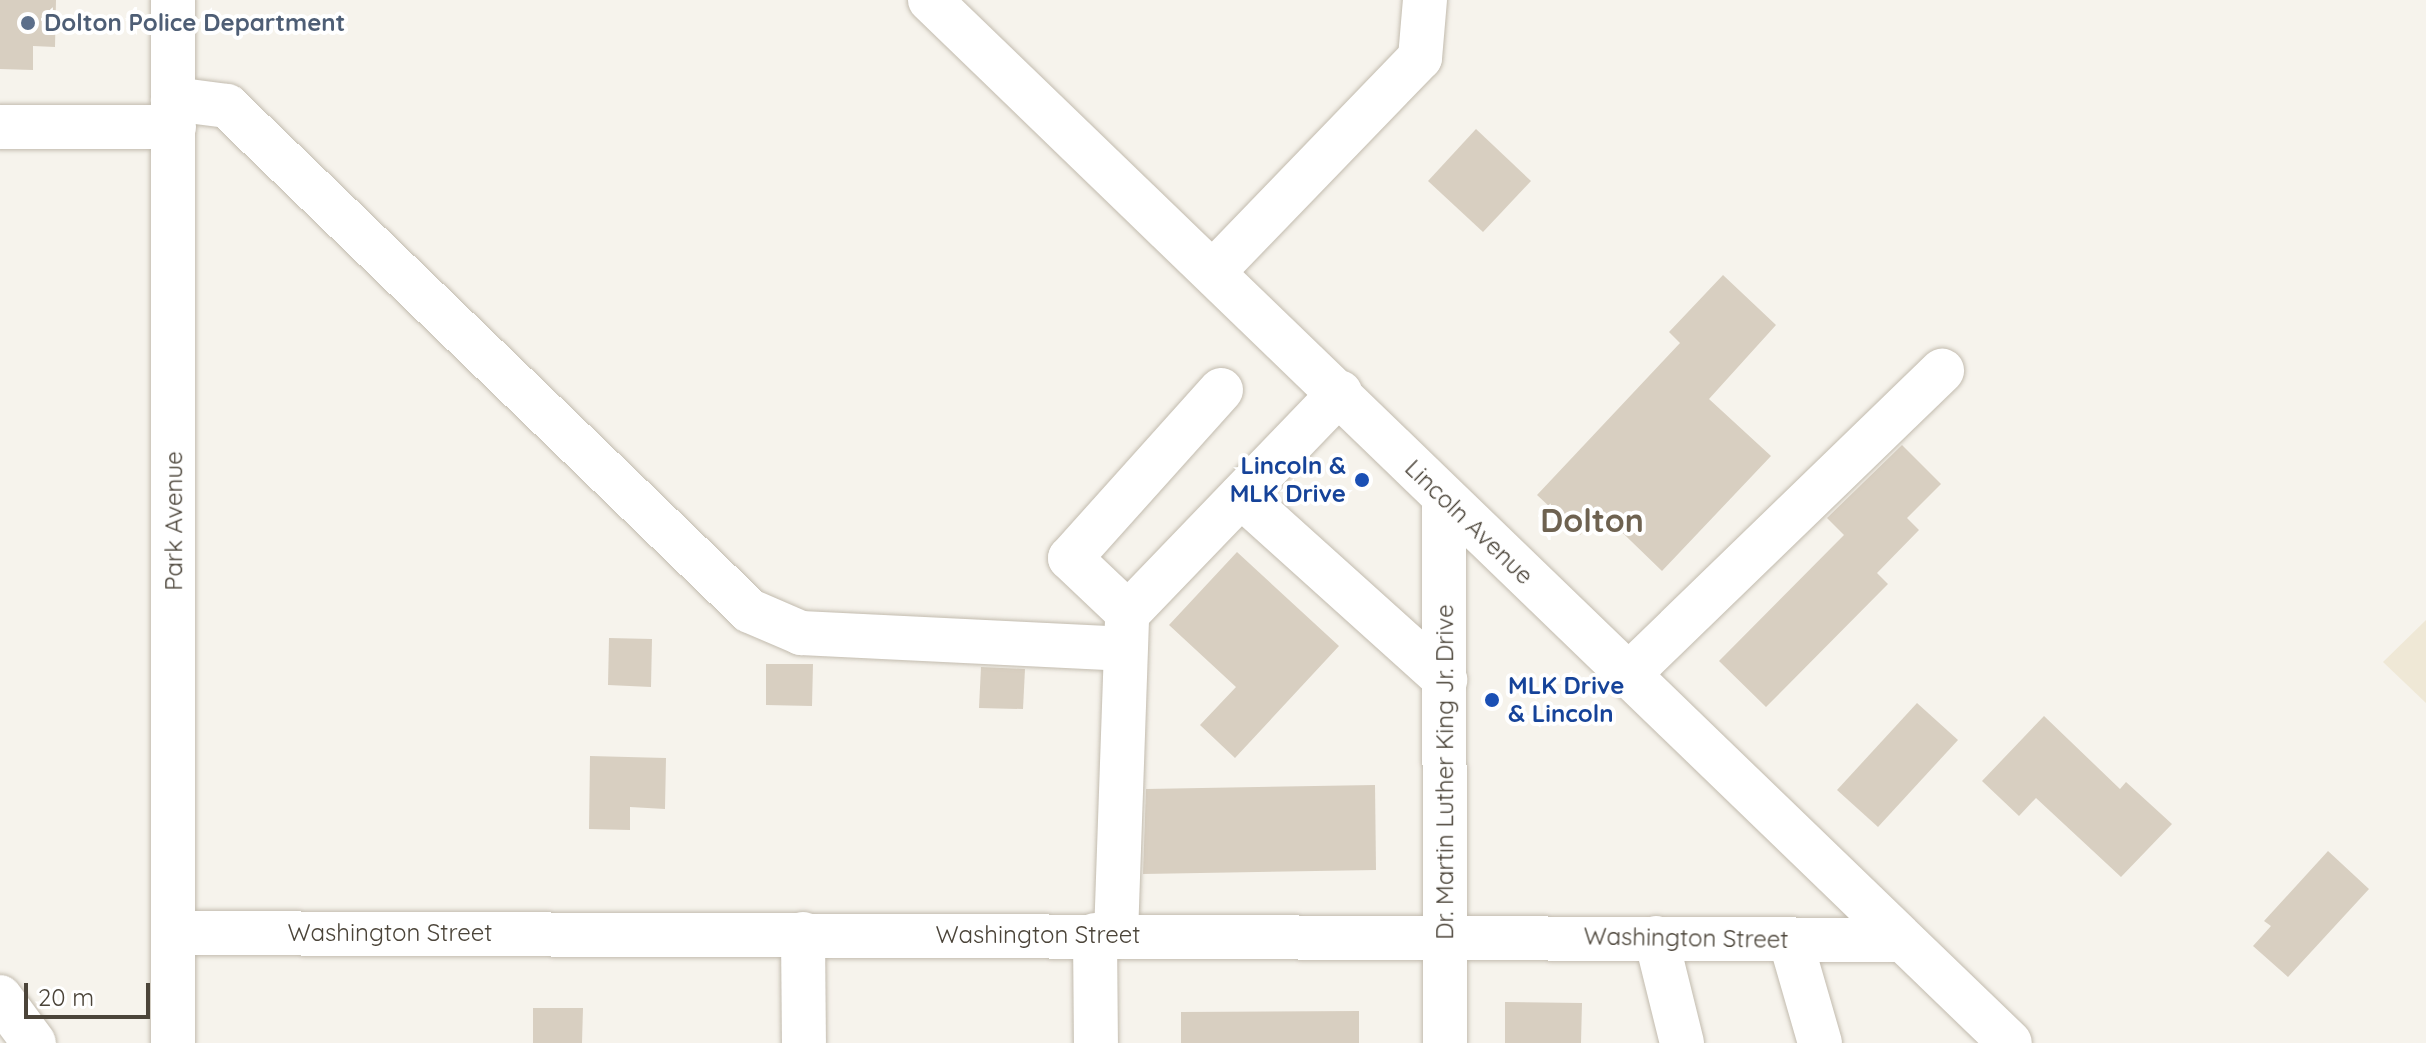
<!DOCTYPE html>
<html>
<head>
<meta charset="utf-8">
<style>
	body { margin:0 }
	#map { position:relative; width:2426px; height:1043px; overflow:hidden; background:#f6f3ec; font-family:Quicksand,sans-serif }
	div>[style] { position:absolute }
	.education>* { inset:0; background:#efe8d6 }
	.building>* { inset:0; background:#d8cfc1 }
	.roads { filter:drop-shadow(0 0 2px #c2bbae) drop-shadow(0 0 2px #c2bbae) }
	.minor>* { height:44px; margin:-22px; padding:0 22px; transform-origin:22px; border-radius:22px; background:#fff }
	.dots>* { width:22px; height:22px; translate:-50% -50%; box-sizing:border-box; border:4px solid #fff; border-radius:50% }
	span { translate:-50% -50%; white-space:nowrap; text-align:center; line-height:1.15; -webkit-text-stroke:8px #fff; paint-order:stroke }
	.service-label { font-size:24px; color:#4e5e75; font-weight:700 }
	.left { translate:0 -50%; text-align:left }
	.transit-label { font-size:24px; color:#164399; font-weight:700 }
	.right { translate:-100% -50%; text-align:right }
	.street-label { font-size:24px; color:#4b4439 }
	.district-label { font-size:32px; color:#6e6250; font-weight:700 }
	.scale { position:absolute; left:24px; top:983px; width:126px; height:36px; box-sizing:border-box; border:4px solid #4b4439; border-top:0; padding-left:10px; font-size:24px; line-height:28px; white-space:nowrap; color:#4b4439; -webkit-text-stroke:6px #fff; paint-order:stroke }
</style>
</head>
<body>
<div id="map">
	<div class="education">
		<div style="clip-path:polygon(2426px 620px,2426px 703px,2383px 662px)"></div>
	</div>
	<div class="building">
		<div style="clip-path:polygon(0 0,56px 0,55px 47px,33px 46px,33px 70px,0 69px)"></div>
		<div style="clip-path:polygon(1476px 129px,1531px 181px,1483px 232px,1428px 181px)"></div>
		<div style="clip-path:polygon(1723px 275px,1776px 325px,1709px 399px,1771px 456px,1662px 571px,1601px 512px,1580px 535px,1537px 495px,1680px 343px,1669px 332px)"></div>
		<div style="clip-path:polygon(1902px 445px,1941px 484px,1907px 518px,1919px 530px,1877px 573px,1888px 584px,1766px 707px,1719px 661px,1844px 535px,1827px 518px)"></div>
		<div style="clip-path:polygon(1237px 552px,1339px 646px,1235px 758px,1200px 725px,1236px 687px,1169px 625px)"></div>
		<div style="clip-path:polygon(609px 638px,652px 639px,651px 687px,608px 685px)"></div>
		<div style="clip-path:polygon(766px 664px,813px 664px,812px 706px,766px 705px)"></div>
		<div style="clip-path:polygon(981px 667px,1025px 669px,1023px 709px,979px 708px)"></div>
		<div style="clip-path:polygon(1917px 703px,1958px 740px,1878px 827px,1837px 790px)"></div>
		<div style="clip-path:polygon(2044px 716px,2120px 789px,2126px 782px,2172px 824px,2121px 877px,2036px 798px,2019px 816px,1982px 781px)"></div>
		<div style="clip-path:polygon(590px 756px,666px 758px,665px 809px,630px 807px,630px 830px,589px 829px)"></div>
		<div style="clip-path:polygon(1375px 785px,1376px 870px,1143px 874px,1146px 789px)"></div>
		<div style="clip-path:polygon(2328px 851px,2369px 889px,2288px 977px,2253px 946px,2271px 926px,2264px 921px)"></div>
		<div style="clip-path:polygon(1505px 1002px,1582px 1003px,1581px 1043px,1505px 1043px)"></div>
		<div style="clip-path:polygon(533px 1008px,583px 1008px,582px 1043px,533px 1043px)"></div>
		<div style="clip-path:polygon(1359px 1011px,1359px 1043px,1181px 1043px,1181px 1012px)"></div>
	</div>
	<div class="roads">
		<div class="minor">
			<div style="left:173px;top:0;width:1043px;rotate:90deg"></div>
			<div style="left:930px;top:0;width:1501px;rotate:44deg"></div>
			<div style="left:173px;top:99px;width:54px;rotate:7.4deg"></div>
			<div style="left:227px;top:106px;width:727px;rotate:44deg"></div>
			<div style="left:750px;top:611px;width:56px;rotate:23.3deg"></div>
			<div style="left:801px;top:633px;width:322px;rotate:2.8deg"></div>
			<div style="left:0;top:127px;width:174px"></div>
			<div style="left:1213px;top:272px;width:298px;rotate:-46deg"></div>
			<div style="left:1420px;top:58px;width:58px;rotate:-85.1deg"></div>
			<div style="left:1221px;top:390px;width:226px;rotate:131.9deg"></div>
			<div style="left:1070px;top:558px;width:80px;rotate:43.5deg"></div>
			<div style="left:1128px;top:613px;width:306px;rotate:-46.1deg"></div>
			<div style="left:1241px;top:496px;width:275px;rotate:42deg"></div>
			<div style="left:1444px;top:502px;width:541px;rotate:89.89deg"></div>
			<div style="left:1629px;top:674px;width:436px;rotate:-44.1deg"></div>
			<div style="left:175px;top:933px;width:1727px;rotate:0.23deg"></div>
			<div style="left:803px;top:934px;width:109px;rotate:89.5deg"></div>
			<div style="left:1095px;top:935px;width:108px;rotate:89.5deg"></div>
			<div style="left:1116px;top:935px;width:316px;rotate:-88deg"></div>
			<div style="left:1656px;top:938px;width:108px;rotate:76.1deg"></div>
			<div style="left:1790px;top:939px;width:108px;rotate:73.9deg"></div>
			<div style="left:0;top:997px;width:57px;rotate:53.5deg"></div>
		</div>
	</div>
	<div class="dots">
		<div style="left:28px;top:23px;background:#5c6f8a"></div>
		<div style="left:1362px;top:480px;background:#1a4fb4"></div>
		<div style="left:1492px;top:700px;background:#1a4fb4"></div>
	</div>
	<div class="service-label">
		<span class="left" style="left:44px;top:23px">Dolton Police Department</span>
	</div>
	<div class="transit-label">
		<span class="right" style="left:1346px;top:480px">Lincoln &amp;<br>MLK Drive</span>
		<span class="left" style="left:1508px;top:700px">MLK Drive<br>&amp; Lincoln</span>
	</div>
	<div class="street-label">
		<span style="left:174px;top:521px;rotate:-90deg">Park Avenue</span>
		<span style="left:1469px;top:522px;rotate:44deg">Lincoln Avenue</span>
		<span style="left:1445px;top:772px;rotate:-90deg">Dr. Martin Luther King Jr. Drive</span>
		<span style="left:390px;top:933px">Washington Street</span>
		<span style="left:1038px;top:935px">Washington Street</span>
		<span style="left:1686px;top:938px;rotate:1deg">Washington Street</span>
	</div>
	<div class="district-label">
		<span style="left:1592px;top:520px">Dolton</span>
	</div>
	<div class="scale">20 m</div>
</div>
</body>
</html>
